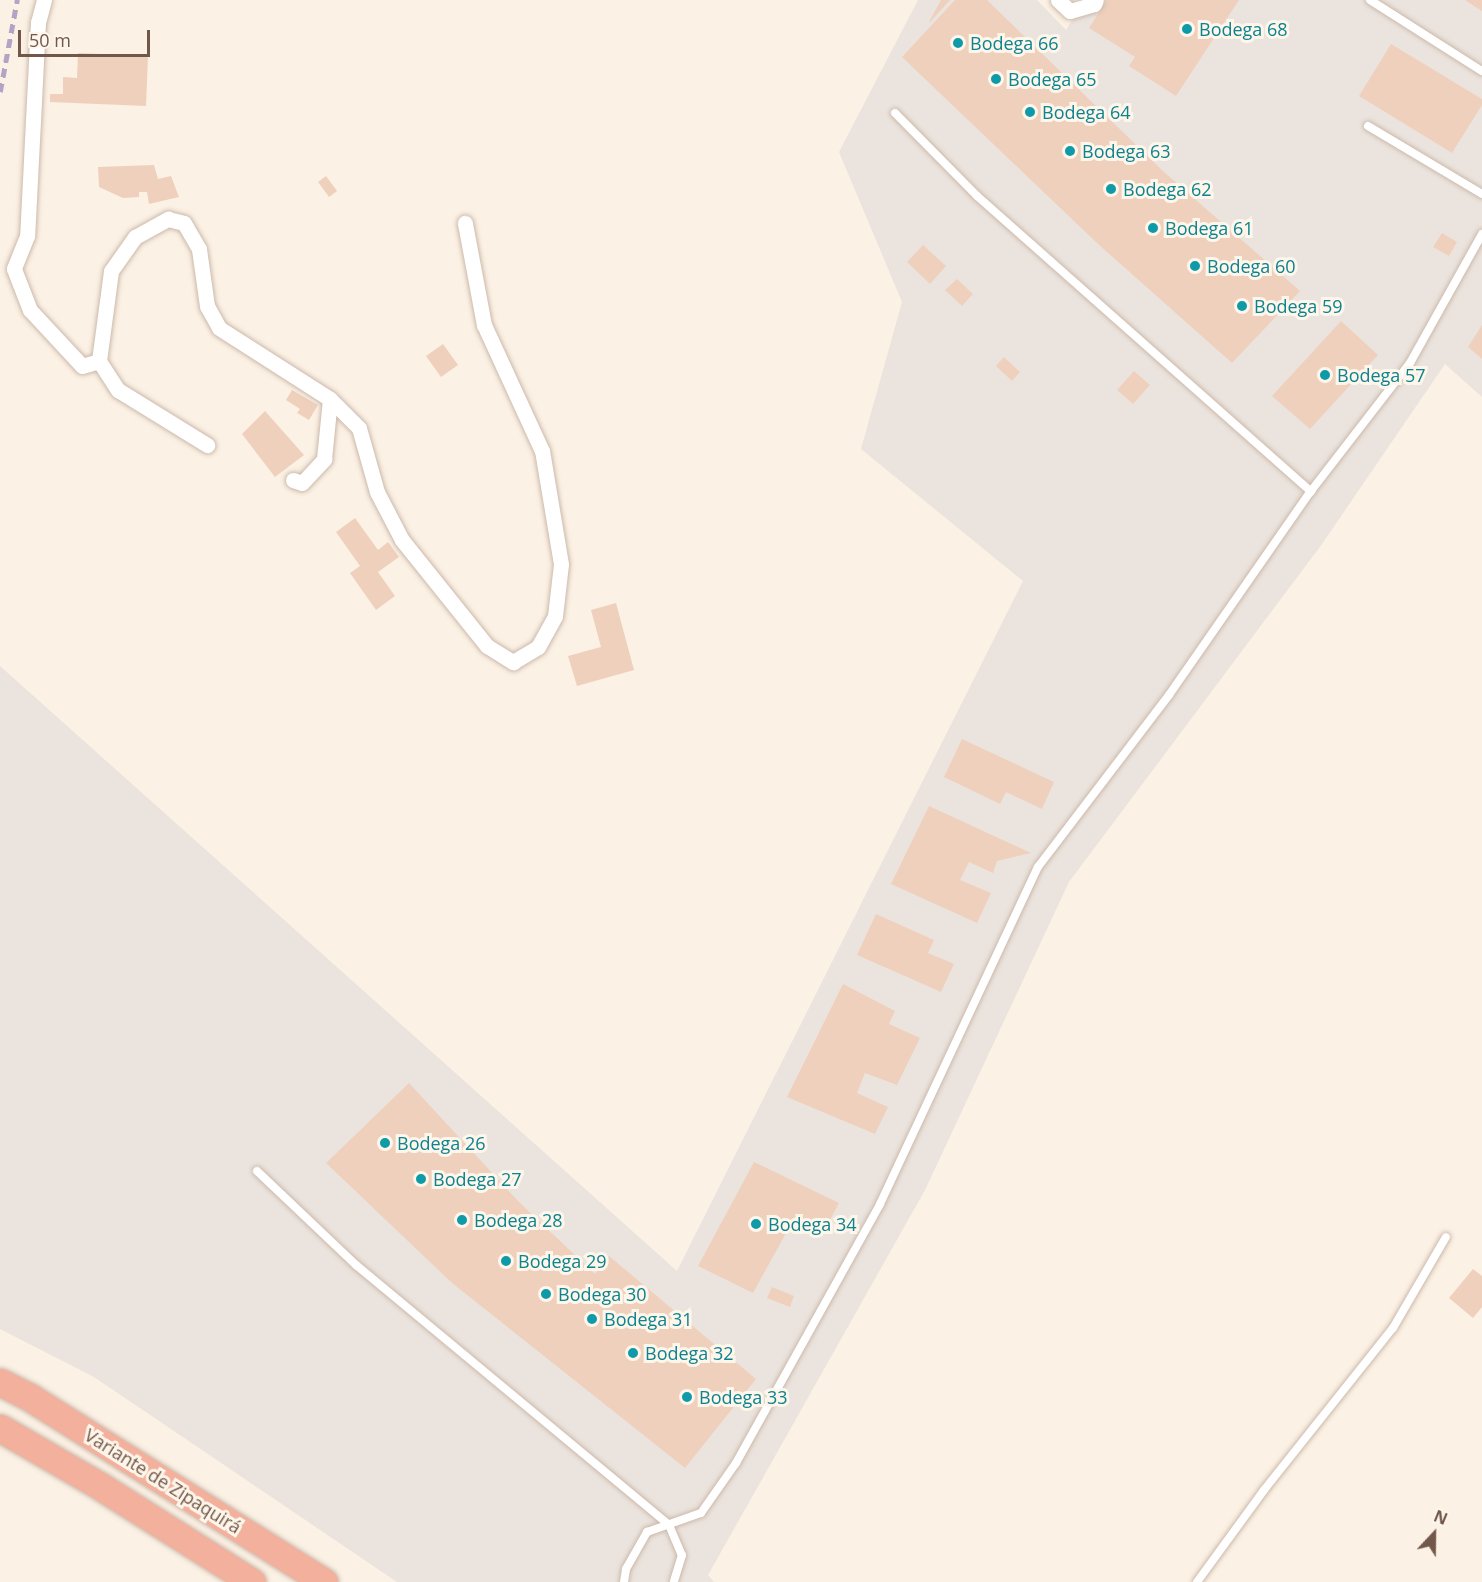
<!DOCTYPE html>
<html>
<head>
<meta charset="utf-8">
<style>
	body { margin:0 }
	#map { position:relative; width:1482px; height:1582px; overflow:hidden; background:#fbf1e4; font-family:"Open Sans",sans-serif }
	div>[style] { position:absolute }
	.industrial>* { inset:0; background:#ebe4de }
	.building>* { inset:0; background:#efd0bc }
	.roads { filter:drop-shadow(0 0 2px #ccb9ab) drop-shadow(0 0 2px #ccb9ab) }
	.lane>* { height:8px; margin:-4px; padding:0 4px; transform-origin:4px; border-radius:4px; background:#fff }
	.street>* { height:15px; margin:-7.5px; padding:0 7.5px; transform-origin:7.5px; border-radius:7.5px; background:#fff }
	.highway>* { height:27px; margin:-13.5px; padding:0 13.5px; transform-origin:13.5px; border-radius:13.5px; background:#f3b19d }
	.rail>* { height:4.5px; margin-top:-2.25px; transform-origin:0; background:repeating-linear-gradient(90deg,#b4a3c4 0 9px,transparent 0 15px) }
	.dots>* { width:16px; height:16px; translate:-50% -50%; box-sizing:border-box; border:3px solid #fef6ea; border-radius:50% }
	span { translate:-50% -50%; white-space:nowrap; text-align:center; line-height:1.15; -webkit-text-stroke:6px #fef6ea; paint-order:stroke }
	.culture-label { font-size:18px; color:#0d838f }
	.left { translate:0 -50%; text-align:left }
	.street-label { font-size:18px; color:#72584b }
	.north { position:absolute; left:1404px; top:1504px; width:60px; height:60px; -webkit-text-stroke:4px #fef6ea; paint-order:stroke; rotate:22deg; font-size:16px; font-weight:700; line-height:24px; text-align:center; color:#72584b }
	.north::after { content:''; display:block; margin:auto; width:21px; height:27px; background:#72584b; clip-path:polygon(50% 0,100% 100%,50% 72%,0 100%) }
	.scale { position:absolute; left:18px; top:30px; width:132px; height:27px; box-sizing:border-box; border:3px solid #72584b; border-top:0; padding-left:8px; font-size:18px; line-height:21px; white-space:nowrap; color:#72584b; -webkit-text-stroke:4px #fef6ea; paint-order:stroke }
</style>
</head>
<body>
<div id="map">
	<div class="industrial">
		<div style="clip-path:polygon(918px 0,1037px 0,1066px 30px,1084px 0,1482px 0,1482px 397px,1445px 364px,1322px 544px,1069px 882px,925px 1190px,708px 1575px,714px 1582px,397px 1582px,94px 1377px,0 1329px,0 666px,677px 1271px,1023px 581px,861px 449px,902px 302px,839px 152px)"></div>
	</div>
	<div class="building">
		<div style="clip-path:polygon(941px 0,950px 0,930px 22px,929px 22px)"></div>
		<div style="clip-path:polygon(955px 0,987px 0,1164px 172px,1300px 291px,1232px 363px,1098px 244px,902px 57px)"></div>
		<div style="clip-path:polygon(1107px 0,1239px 0,1176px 96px,1129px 66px,1135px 57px,1089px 28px)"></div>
		<div style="clip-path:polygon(1465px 0,1482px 0,1482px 11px,1474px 6px)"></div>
		<div style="clip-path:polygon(1391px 44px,1482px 99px,1482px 105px,1452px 153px,1359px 96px)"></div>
		<div style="clip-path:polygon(78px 53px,148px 56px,146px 106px,50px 102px,50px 94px,63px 94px,63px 77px,77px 78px)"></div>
		<div style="clip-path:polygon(154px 165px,158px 179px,171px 176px,179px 197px,149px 204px,147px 192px,139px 192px,139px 197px,123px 198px,99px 187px,98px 167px)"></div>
		<div style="clip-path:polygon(326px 176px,337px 191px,329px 197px,318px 182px)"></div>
		<div style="clip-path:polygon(1442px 233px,1457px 242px,1449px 256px,1433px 247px)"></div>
		<div style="clip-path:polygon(923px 245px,946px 266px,930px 284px,907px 262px)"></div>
		<div style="clip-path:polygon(957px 279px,973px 294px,962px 306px,945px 290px)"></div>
		<div style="clip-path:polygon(1341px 321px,1378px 355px,1310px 429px,1272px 396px)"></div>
		<div style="clip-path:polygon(1482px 325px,1482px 359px,1468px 347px)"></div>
		<div style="clip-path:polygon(443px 344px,458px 365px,441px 377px,426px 356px)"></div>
		<div style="clip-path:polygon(1004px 357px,1020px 372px,1012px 381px,996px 366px)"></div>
		<div style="clip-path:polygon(1134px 371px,1150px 385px,1133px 404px,1117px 390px)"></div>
		<div style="clip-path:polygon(292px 390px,318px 405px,309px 420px,297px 413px,300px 409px,286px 400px)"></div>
		<div style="clip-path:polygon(265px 411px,304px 455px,275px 477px,242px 434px)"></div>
		<div style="clip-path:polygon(355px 518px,378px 550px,388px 542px,399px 557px,378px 572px,395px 596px,376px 610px,350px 573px,360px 566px,336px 532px)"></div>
		<div style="clip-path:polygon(616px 603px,634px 670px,577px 686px,568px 656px,601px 647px,591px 610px)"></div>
		<div style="clip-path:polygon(962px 739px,1054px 782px,1042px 809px,1006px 792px,1000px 804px,944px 777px)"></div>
		<div style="clip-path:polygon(929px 806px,1031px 853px,997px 861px,993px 873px,969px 862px,960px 880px,991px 893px,977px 923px,891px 884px)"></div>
		<div style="clip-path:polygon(876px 914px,934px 940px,928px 953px,954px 964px,941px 992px,857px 955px)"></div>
		<div style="clip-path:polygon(843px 984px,895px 1011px,889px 1024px,920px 1038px,897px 1085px,865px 1073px,857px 1093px,888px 1107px,875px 1134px,787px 1097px)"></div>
		<div style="clip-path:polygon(409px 1083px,520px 1203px,595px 1274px,609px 1256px,756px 1379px,685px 1468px,452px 1283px,326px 1163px)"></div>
		<div style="clip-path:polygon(754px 1162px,839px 1203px,824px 1231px,795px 1217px,753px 1293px,698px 1266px)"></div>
		<div style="clip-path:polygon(1473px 1269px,1482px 1276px,1482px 1307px,1473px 1318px,1449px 1298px)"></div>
		<div style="clip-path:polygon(772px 1287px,794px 1296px,790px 1307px,767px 1298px)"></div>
	</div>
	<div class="roads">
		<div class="lane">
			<div style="left:1370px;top:0;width:133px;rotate:32.4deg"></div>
			<div style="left:895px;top:113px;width:117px;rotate:45.3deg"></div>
			<div style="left:977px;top:196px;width:446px;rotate:41.5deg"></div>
			<div style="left:1368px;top:126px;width:133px;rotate:30.8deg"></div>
			<div style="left:257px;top:1171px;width:137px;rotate:43.5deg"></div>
			<div style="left:356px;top:1265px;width:407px;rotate:39.7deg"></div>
			<div style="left:669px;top:1525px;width:33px;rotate:67deg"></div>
			<div style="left:682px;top:1555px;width:28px;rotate:107deg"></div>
			<div style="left:624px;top:1582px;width:13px;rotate:-81deg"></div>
			<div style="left:626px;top:1569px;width:43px;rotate:-60.4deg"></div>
			<div style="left:647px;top:1532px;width:57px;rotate:-19.4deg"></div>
			<div style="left:701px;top:1513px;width:61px;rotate:-55deg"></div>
			<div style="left:736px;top:1463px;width:296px;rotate:-60.9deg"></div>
			<div style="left:880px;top:1204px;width:372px;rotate:-64.9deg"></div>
			<div style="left:1038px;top:867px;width:216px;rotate:-52.7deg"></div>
			<div style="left:1169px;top:695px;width:249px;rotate:-55.2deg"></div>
			<div style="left:1311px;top:491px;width:162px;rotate:-52.3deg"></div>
			<div style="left:1410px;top:363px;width:148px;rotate:-60.8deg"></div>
			<div style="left:1197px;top:1582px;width:114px;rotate:-53.9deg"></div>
			<div style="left:1264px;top:1490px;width:207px;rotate:-51.5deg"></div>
			<div style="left:1393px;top:1328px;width:105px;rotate:-59.8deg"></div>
		</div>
		<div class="street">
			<div style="left:44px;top:0;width:23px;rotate:105deg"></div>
			<div style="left:38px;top:22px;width:214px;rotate:92.9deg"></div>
			<div style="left:27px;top:236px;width:35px;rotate:112deg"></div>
			<div style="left:14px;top:269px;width:44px;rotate:68.7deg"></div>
			<div style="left:30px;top:310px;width:76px;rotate:47.1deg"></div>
			<div style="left:82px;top:366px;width:18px;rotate:-16deg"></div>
			<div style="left:99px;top:361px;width:91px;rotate:-82.4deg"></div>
			<div style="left:111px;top:271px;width:42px;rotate:-54.8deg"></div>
			<div style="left:135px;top:237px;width:38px;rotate:-29deg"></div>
			<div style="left:168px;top:219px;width:16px;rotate:14deg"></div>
			<div style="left:184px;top:223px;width:30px;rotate:60deg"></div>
			<div style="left:199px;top:249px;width:58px;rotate:82deg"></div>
			<div style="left:207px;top:306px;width:25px;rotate:61deg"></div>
			<div style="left:219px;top:328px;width:132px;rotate:32.6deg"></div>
			<div style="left:330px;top:399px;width:41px;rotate:45deg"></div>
			<div style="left:359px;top:428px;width:66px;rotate:74.3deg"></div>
			<div style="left:377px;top:492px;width:54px;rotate:62.5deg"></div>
			<div style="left:402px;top:540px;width:136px;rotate:51.3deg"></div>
			<div style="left:487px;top:646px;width:31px;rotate:32deg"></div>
			<div style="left:513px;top:662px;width:29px;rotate:-31deg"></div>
			<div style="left:538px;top:647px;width:35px;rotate:-61deg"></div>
			<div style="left:555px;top:616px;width:52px;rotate:-83.4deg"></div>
			<div style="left:561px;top:564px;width:115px;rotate:-99.5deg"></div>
			<div style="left:542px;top:451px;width:139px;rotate:-114.7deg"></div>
			<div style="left:484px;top:325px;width:104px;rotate:-100.6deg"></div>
			<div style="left:1058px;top:0;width:16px;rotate:43deg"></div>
			<div style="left:1070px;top:11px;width:25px;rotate:-16deg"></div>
			<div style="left:1094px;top:4px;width:4px;rotate:-63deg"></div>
			<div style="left:99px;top:361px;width:35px;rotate:57deg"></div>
			<div style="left:118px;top:390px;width:105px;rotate:31.7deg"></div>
			<div style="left:293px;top:480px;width:9px;rotate:18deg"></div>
			<div style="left:302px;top:483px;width:33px;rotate:-47deg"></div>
			<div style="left:324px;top:459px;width:60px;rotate:-84.3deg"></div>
		</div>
		<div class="highway">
			<div style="left:0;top:1382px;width:35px;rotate:27deg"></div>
			<div style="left:31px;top:1398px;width:346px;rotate:32.1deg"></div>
			<div style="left:0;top:1428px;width:116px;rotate:30.1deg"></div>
			<div style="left:100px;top:1486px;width:180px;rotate:32.3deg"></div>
		</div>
	</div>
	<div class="rail">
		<div style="left:0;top:92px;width:94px;rotate:-79.5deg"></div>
	</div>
	<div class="dots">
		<div style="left:1187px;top:29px;background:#0f9aa8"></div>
		<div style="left:958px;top:43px;background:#0f9aa8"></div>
		<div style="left:996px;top:79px;background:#0f9aa8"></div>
		<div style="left:1030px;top:112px;background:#0f9aa8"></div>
		<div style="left:1070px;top:151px;background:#0f9aa8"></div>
		<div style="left:1111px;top:189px;background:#0f9aa8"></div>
		<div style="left:1153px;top:228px;background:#0f9aa8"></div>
		<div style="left:1195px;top:266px;background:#0f9aa8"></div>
		<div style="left:1242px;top:306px;background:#0f9aa8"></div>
		<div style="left:1325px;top:375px;background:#0f9aa8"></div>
		<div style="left:385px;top:1143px;background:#0f9aa8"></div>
		<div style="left:421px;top:1179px;background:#0f9aa8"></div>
		<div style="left:462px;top:1220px;background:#0f9aa8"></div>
		<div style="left:756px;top:1224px;background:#0f9aa8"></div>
		<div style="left:506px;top:1261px;background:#0f9aa8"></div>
		<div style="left:546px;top:1294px;background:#0f9aa8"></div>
		<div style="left:592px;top:1319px;background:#0f9aa8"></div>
		<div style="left:633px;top:1353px;background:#0f9aa8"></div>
		<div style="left:687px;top:1397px;background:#0f9aa8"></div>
	</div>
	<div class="culture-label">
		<span class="left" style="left:1199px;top:29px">Bodega 68</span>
		<span class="left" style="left:970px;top:43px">Bodega 66</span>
		<span class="left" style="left:1008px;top:79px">Bodega 65</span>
		<span class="left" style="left:1042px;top:112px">Bodega 64</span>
		<span class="left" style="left:1082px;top:151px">Bodega 63</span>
		<span class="left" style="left:1123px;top:189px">Bodega 62</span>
		<span class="left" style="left:1165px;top:228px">Bodega 61</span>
		<span class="left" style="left:1207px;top:266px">Bodega 60</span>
		<span class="left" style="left:1254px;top:306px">Bodega 59</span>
		<span class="left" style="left:1337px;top:375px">Bodega 57</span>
		<span class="left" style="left:397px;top:1143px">Bodega 26</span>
		<span class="left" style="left:433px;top:1179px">Bodega 27</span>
		<span class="left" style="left:474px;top:1220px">Bodega 28</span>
		<span class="left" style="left:768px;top:1224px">Bodega 34</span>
		<span class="left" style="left:518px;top:1261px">Bodega 29</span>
		<span class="left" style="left:558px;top:1294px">Bodega 30</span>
		<span class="left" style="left:604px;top:1319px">Bodega 31</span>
		<span class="left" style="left:645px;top:1353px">Bodega 32</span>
		<span class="left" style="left:699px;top:1397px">Bodega 33</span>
	</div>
	<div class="street-label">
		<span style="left:163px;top:1481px;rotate:32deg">Variante de Zipaquirá</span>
	</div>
	<div class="north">N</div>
	<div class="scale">50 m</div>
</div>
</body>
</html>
